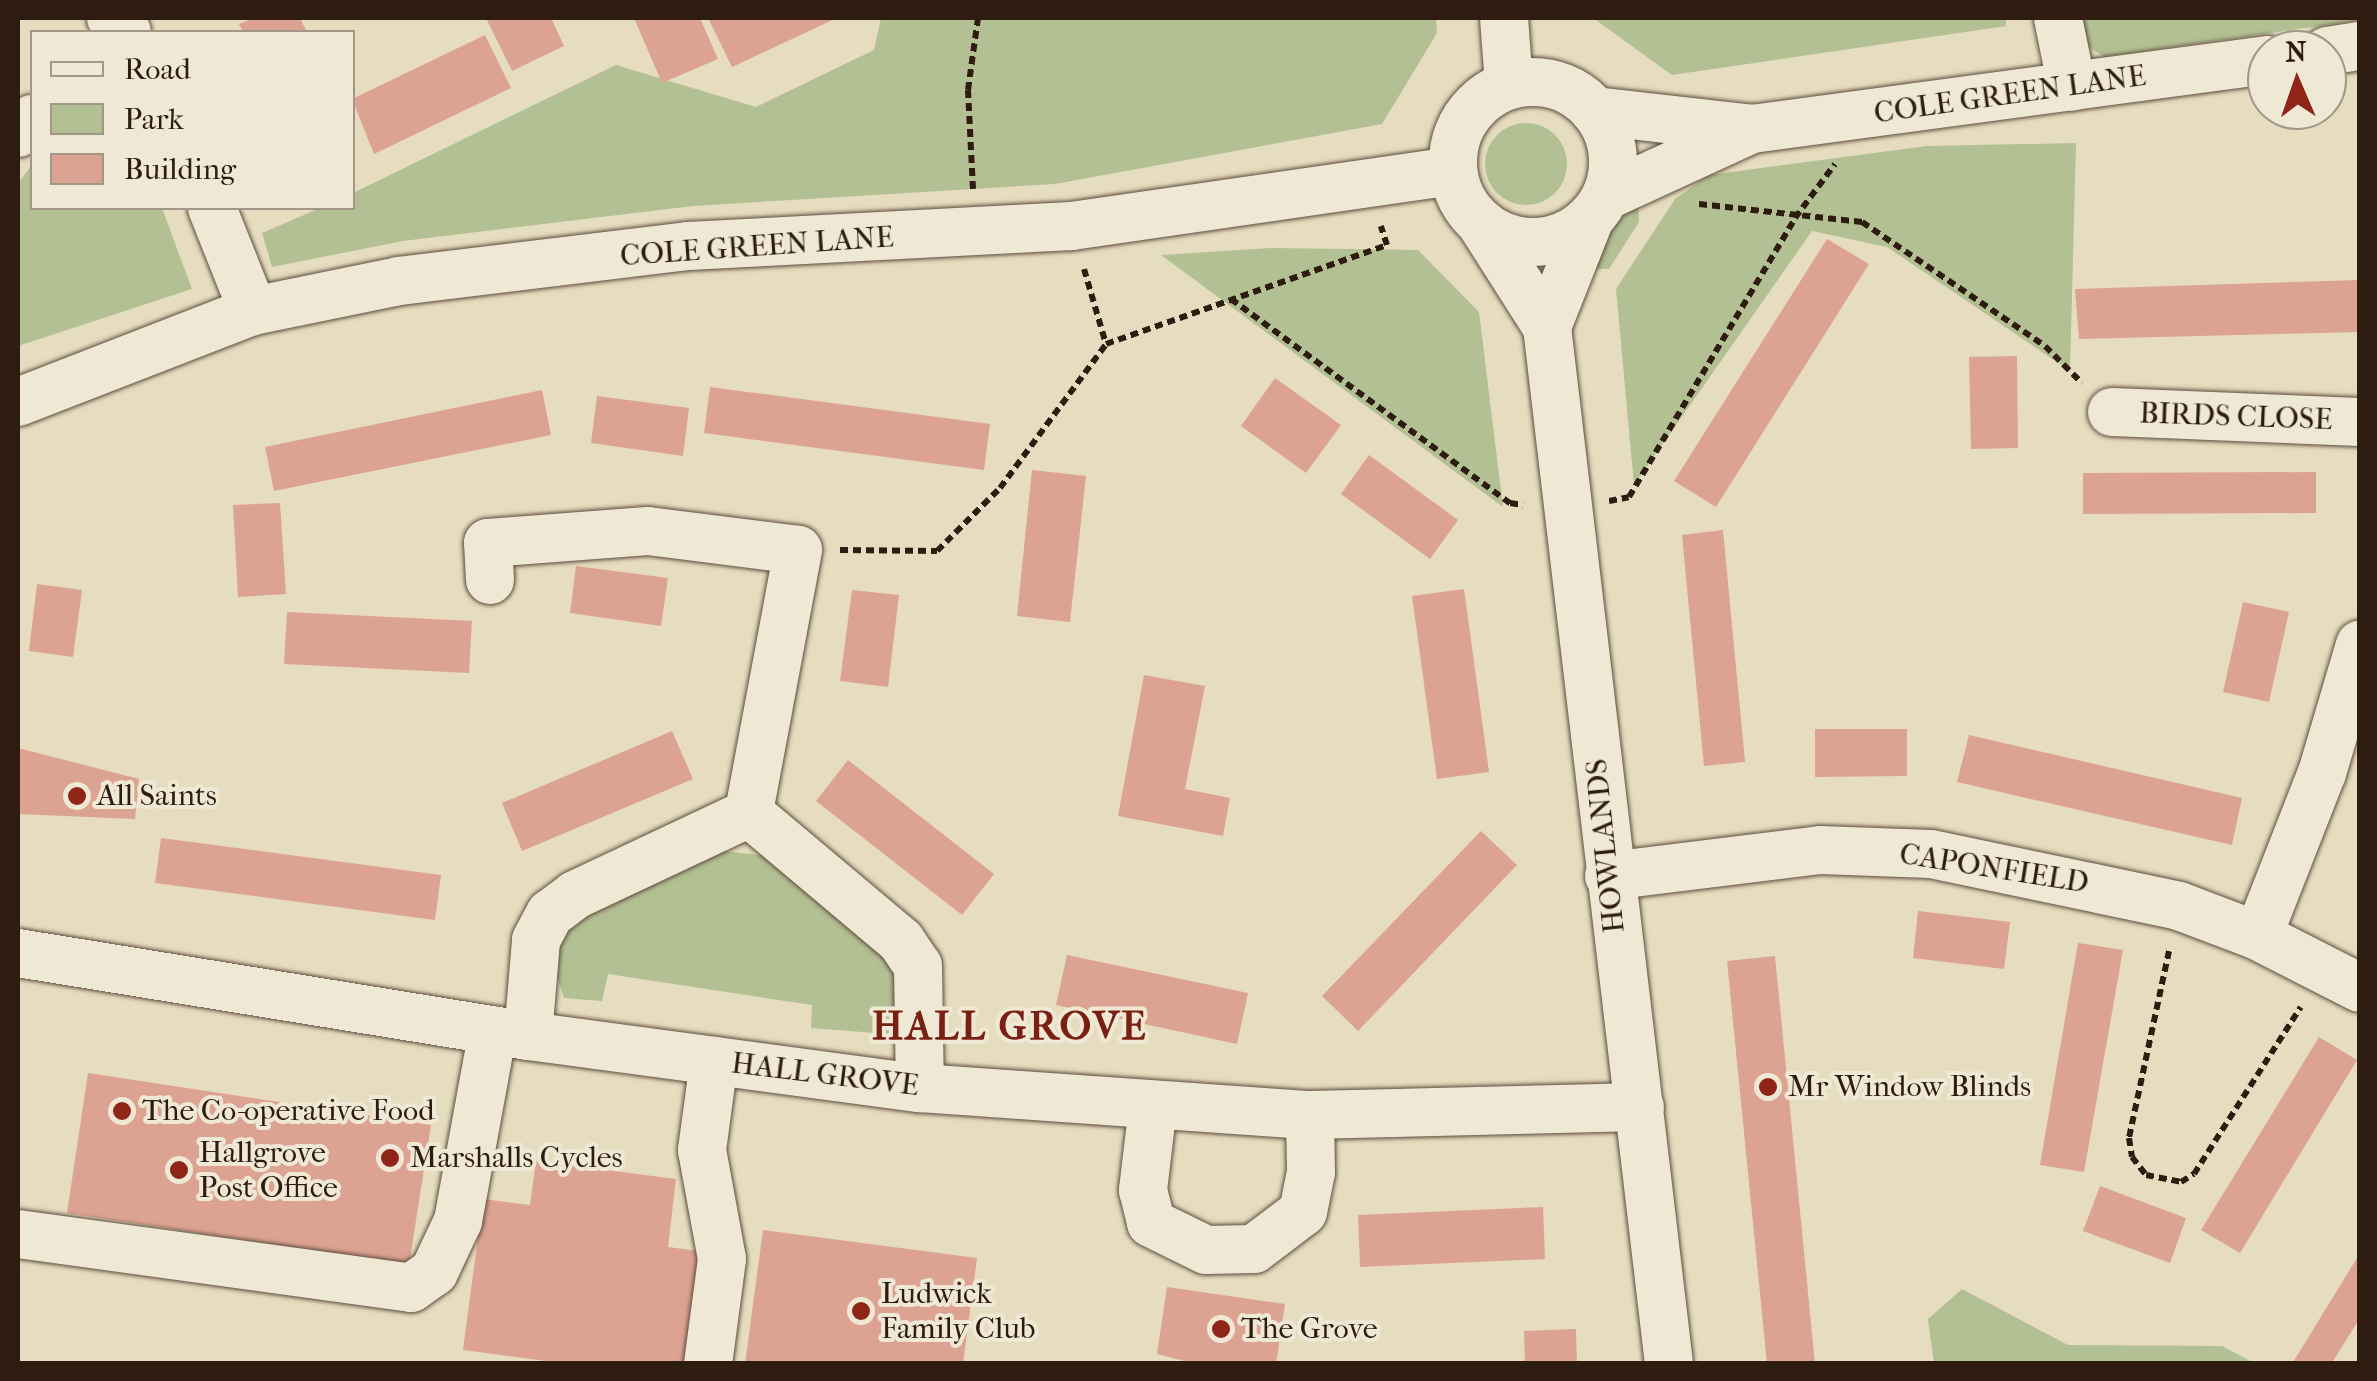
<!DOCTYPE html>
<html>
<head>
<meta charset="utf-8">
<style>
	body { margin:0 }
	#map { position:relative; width:2377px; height:1381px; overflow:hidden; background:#e6dcbf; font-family:"IM FELL French Canon",serif }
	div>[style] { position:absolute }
	.green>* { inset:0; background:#b3c093 }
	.round { border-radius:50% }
	.building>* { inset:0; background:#dda392 }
	.path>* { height:6px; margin-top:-3px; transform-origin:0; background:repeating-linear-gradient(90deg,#2f1c10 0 8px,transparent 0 13px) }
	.roads { filter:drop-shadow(0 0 2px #5d4c3c) drop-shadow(0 0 2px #5d4c3c) }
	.minor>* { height:48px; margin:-24px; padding:0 24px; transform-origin:24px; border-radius:24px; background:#efe8d5 }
	.minor>.ring { margin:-24px; padding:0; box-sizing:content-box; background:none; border:48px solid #efe8d5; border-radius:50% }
	.dots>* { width:28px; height:28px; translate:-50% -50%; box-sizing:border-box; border:5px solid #efe8d5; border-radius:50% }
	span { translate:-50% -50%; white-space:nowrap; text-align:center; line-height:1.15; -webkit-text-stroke:8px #efe8d5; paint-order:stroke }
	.street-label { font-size:30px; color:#2f1c10 }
	.poi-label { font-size:30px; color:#2f1c10 }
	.left { translate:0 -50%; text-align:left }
	.district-label { font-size:40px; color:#7a1f14; font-weight:700; letter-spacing:2.5px }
	.frame { position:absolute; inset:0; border:20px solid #2f1c10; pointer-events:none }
	.legend { position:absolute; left:30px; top:30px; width:325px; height:180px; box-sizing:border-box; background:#efe8d5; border:2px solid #a29686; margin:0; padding:12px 18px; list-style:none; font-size:30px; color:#2f1c10 }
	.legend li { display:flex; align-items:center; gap:20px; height:50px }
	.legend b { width:50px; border:2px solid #a29686 }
	.north { position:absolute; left:2247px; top:30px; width:100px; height:100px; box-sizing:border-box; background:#efe8d5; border:2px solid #a29686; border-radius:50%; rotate:358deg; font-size:28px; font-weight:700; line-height:40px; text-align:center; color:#2f1c10 }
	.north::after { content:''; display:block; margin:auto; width:35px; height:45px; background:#8f2418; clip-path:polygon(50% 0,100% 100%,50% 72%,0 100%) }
</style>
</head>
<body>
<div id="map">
	<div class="green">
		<div style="clip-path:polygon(881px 18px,1436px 18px,1437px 33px,1382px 124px,1055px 184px,693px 206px,403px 241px,272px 267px,262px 233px,320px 208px,352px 208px,353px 193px,616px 65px,756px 107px,874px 50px)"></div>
		<div style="clip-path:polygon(1593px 18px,2006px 18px,2006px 26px,1672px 75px)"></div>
		<div style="clip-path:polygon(2077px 18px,2359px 18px,2360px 20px,2105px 57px,2082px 43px)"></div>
		<div class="round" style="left:1485px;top:123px;width:82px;height:82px"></div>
		<div style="clip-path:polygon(2076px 143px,2070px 371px,1887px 247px,1812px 231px,1634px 485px,1616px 289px,1675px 199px,1709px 175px,1927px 146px)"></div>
		<div style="clip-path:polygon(32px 165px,32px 208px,162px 208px,192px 289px,18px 346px,18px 183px)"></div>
		<div style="clip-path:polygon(1638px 197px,1639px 222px,1609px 269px,1584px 269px,1608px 225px)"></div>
		<div style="clip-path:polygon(1271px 248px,1418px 250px,1479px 312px,1503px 507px,1161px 255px)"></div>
		<div style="clip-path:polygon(715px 850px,768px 856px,893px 962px,903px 1013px,888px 1034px,811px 1028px,812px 1005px,608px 974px,602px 1001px,564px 998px,553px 964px,563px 927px)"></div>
		<div style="clip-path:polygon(1962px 1289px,2068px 1345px,2222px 1346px,2254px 1363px,1934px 1363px,1928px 1319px)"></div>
	</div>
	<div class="building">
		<div style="clip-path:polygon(254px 18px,300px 18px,307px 32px,243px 32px,239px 24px)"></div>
		<div style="clip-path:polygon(486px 18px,551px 18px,564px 46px,512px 71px)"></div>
		<div style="clip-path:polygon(634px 18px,700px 18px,718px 59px,662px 83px)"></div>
		<div style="clip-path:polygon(708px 18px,837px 18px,732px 67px)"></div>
		<div style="clip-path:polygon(485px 35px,511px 88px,374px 154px,352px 99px)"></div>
		<div style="clip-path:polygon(1827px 239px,1869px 264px,1716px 507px,1674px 481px)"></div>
		<div style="clip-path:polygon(2360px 280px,2360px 332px,2079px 339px,2075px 289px)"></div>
		<div style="clip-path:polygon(2017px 356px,2018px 448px,1971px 449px,1969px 357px)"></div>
		<div style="clip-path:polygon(1275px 378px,1341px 425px,1306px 473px,1241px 426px)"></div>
		<div style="clip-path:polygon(710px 387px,990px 424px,984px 470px,704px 433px)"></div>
		<div style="clip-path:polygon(542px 390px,551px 435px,274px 491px,265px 447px)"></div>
		<div style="clip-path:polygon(597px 396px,689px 408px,683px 456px,591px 443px)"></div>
		<div style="clip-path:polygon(1369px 455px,1458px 520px,1430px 559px,1341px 494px)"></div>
		<div style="clip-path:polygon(1032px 470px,1086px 476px,1070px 622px,1017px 616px)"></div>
		<div style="clip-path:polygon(2316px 472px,2316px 513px,2083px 514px,2083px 473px)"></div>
		<div style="clip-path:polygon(280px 503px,286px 594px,238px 597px,233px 505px)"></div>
		<div style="clip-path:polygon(1723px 530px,1745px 762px,1704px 766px,1682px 535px)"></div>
		<div style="clip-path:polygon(576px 566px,668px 578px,661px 626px,570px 613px)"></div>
		<div style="clip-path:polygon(37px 584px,82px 590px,73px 657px,29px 651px)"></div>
		<div style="clip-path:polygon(1464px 589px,1489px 772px,1437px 779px,1412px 596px)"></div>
		<div style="clip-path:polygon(852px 590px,899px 595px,888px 687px,840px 681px)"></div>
		<div style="clip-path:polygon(2243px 602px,2289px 612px,2269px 702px,2223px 692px)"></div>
		<div style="clip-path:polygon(287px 612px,472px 621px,469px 673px,284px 664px)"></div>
		<div style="clip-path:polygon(1144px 675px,1205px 686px,1185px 789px,1230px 798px,1223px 836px,1118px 816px)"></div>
		<div style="clip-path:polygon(1815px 729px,1907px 729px,1907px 776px,1815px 777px)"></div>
		<div style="clip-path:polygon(672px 731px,693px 779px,522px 851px,502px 803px)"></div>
		<div style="clip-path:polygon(1969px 735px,2242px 798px,2232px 845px,1957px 782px)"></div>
		<div style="clip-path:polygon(18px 748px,139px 779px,135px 819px,18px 814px)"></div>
		<div style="clip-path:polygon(848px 760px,994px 874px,962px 915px,816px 801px)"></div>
		<div style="clip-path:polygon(1481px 831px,1517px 865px,1358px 1031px,1322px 996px)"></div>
		<div style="clip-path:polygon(161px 838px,441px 875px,435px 920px,155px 883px)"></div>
		<div style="clip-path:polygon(1918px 911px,2010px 922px,2004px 969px,1913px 958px)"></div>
		<div style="clip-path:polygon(2078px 943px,2123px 950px,2084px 1172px,2040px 1165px)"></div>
		<div style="clip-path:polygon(1067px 955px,1248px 993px,1237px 1044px,1056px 1005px)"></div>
		<div style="clip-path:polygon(1775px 956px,1815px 1364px,1767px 1364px,1727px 961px)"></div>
		<div style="clip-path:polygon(2319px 1037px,2357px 1060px,2240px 1253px,2201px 1230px)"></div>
		<div style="clip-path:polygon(88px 1073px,431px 1125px,409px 1265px,67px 1213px)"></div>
		<div style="clip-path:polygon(536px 1161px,676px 1179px,668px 1247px,714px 1253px,700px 1364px,569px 1364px,463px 1350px,483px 1199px,530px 1205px)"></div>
		<div style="clip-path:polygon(2100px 1186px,2186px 1218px,2170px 1263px,2083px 1231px)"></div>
		<div style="clip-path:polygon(1543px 1207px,1545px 1259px,1360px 1267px,1358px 1215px)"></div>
		<div style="clip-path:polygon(763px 1230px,977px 1258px,963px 1364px,745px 1364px)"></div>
		<div style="clip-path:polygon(2360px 1253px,2360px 1318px,2331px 1364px,2292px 1364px)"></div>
		<div style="clip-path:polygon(1167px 1287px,1285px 1304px,1276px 1364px,1196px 1364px,1157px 1354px)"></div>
		<div style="clip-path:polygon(1576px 1329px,1577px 1364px,1525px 1364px,1524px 1331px)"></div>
	</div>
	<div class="path">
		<div style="left:973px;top:189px;width:99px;rotate:-92.9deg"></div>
		<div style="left:968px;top:90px;width:73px;rotate:-82.1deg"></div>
		<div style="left:1699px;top:204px;width:164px;rotate:6.3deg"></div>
		<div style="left:1862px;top:222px;width:221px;rotate:34.1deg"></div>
		<div style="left:2045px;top:346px;width:52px;rotate:45deg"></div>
		<div style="left:1084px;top:269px;width:78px;rotate:73.7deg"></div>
		<div style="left:1231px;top:299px;width:346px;rotate:36.2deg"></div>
		<div style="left:1510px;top:503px;width:13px;rotate:9deg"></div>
		<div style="left:1609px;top:501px;width:20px;rotate:-11deg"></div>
		<div style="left:1629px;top:497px;width:325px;rotate:-59.2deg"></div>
		<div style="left:1795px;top:218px;width:67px;rotate:-53.5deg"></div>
		<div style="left:840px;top:550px;width:97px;rotate:0.6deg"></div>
		<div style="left:937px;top:551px;width:89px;rotate:-45deg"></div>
		<div style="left:1000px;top:488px;width:179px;rotate:-53.6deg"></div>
		<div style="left:1106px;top:344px;width:298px;rotate:-19.4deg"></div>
		<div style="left:1387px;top:245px;width:20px;rotate:-108deg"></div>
		<div style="left:2169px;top:951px;width:191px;rotate:102.1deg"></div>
		<div style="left:2129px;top:1138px;width:19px;rotate:81deg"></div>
		<div style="left:2132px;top:1157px;width:23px;rotate:52deg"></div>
		<div style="left:2146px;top:1175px;width:36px;rotate:11deg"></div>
		<div style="left:2181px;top:1182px;width:15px;rotate:-32deg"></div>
		<div style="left:2194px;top:1174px;width:198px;rotate:-57.4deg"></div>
	</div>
	<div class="roads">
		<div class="minor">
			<div style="left:111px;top:18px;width:21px;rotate:41deg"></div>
			<div style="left:1504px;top:18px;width:67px;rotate:85.7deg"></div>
			<div style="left:2058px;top:18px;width:70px;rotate:78.5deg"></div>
			<div style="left:2327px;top:51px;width:33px;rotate:-9deg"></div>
			<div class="ring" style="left:1453px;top:82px;width:112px;height:112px"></div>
			<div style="left:1595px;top:111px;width:158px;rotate:6.5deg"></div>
			<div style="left:1752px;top:129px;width:520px;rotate:-7.63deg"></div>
			<div style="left:18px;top:133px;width:20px;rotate:-45deg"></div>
			<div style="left:1606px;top:196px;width:161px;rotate:-24.7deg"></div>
			<div style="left:212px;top:208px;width:111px;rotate:68.3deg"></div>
			<div style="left:1482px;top:225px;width:121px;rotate:57.5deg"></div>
			<div style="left:1547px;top:327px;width:1044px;rotate:83.29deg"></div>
			<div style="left:1547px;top:327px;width:114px;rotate:-68.4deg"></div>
			<div style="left:18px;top:402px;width:252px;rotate:-21.2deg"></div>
			<div style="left:253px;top:311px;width:149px;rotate:-11.6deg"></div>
			<div style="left:399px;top:281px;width:292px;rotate:-6.9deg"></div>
			<div style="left:689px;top:246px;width:383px;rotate:-3deg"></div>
			<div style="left:1071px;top:226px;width:386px;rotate:-8.2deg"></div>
			<div style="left:2112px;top:412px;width:248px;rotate:2.3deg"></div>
			<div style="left:490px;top:580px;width:37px;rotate:-93deg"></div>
			<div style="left:488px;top:543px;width:160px;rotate:-4.3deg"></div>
			<div style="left:648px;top:531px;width:151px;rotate:7.2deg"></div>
			<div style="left:798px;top:550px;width:268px;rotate:100.6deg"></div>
			<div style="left:1609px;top:876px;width:213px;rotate:-7deg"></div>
			<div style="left:1820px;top:850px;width:111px;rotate:2.1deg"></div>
			<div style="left:1931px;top:854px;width:253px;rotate:11.8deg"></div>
			<div style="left:2179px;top:906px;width:85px;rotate:20.8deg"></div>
			<div style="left:2258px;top:936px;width:114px;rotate:27deg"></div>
			<div style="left:2258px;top:936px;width:175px;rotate:-68.6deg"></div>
			<div style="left:2322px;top:773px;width:134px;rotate:-73.5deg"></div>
			<div style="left:18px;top:953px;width:517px;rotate:9.24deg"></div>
			<div style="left:528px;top:1036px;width:395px;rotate:7.6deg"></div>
			<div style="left:920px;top:1088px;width:391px;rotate:4deg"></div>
			<div style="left:1310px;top:1115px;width:330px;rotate:-1.4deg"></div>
			<div style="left:528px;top:1036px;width:96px;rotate:-85.2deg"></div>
			<div style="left:536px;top:940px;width:30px;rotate:-62deg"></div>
			<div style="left:550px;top:914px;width:31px;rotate:-37deg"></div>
			<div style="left:575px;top:895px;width:192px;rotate:-25.2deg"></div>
			<div style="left:749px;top:813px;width:199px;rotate:40.1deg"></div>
			<div style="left:901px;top:941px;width:30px;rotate:56deg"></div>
			<div style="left:918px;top:966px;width:122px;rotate:89.1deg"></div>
			<div style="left:1153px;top:1106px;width:85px;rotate:96.8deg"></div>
			<div style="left:1143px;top:1190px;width:34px;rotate:76deg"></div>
			<div style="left:1151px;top:1223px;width:61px;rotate:26.1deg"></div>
			<div style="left:1206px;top:1250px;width:48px;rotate:-1.2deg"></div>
			<div style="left:1254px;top:1249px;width:61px;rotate:-37.1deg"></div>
			<div style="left:1303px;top:1212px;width:41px;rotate:-78.7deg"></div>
			<div style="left:1311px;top:1172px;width:57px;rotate:-91deg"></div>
			<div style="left:18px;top:1234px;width:397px;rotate:7.8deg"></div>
			<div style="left:411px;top:1288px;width:28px;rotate:-35deg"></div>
			<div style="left:434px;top:1272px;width:56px;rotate:-64.8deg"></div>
			<div style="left:458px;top:1221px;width:194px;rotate:-79.6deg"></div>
			<div style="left:708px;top:1364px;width:106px;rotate:-82.4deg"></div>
			<div style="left:722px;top:1259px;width:111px;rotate:-100.4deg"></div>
			<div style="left:702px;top:1150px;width:90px;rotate:-82.3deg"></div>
		</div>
	</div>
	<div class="dots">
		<div style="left:77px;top:796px;background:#8f2418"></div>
		<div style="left:1768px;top:1087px;background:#8f2418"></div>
		<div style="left:122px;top:1111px;background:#8f2418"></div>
		<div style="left:390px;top:1158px;background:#8f2418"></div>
		<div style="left:179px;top:1170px;background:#8f2418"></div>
		<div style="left:861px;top:1311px;background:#8f2418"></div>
		<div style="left:1221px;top:1329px;background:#8f2418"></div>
	</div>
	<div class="street-label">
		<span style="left:2010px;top:95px;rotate:-8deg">COLE GREEN LANE</span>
		<span style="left:757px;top:247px;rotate:-4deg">COLE GREEN LANE</span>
		<span style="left:2236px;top:417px;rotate:2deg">BIRDS CLOSE</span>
		<span style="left:1606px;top:846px;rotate:-96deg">HOWLANDS</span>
		<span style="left:1994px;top:869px;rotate:9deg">CAPONFIELD</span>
		<span style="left:825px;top:1075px;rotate:7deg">HALL GROVE</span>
	</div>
	<div class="poi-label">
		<span class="left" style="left:97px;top:796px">All Saints</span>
		<span class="left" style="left:1788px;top:1087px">Mr Window Blinds</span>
		<span class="left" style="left:142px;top:1111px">The Co-operative Food</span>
		<span class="left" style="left:199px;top:1170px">Hallgrove<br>Post Office</span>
		<span class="left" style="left:410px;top:1158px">Marshalls Cycles</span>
		<span class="left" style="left:881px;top:1311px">Ludwick<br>Family Club</span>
		<span class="left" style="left:1241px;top:1329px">The Grove</span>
	</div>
	<div class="district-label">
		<span style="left:1010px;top:1026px">HALL GROVE</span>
	</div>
	<div class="frame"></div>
	<ul class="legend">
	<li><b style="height:12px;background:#efe8d5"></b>Road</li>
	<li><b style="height:28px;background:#b3c093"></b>Park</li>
	<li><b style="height:28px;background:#dda392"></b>Building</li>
	</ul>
	<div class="north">N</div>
</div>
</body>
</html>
